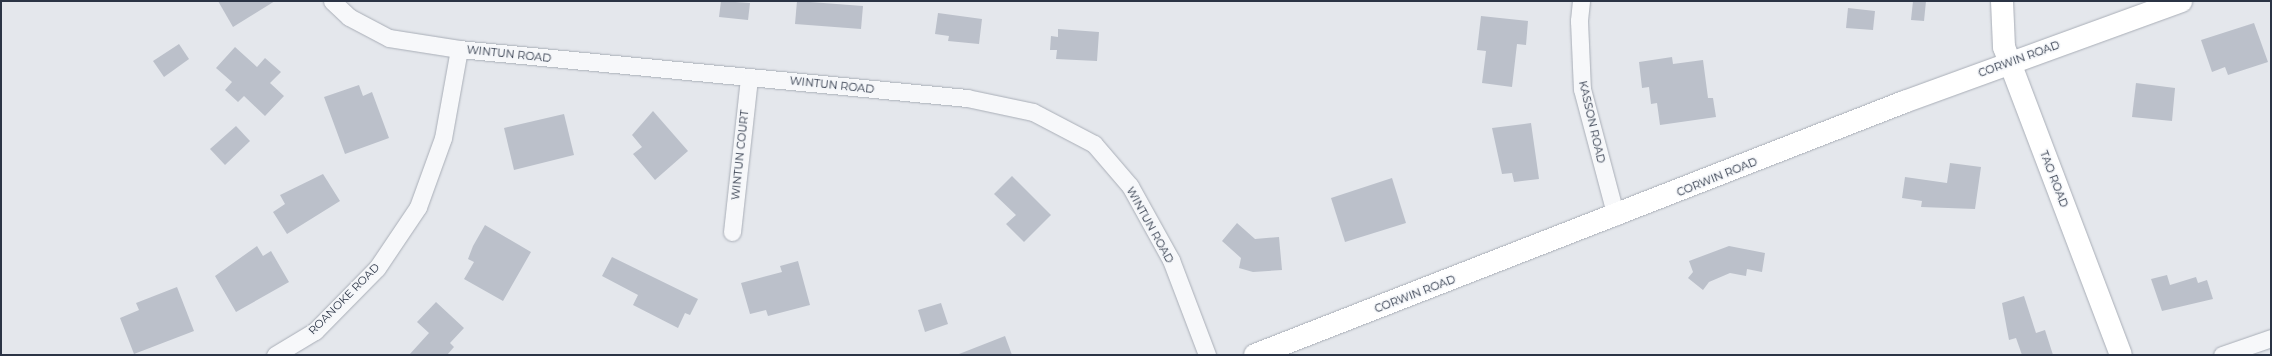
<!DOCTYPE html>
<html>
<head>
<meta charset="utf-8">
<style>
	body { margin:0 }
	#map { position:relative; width:2272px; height:356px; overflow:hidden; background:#e4e7ec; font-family:Montserrat,sans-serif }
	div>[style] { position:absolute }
	.building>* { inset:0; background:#bbc0ca }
	.roads { filter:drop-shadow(0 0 1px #a9aeb7) drop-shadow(0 0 1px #a9aeb7) }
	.street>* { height:17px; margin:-8.5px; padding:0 8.5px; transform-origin:8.5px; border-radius:8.5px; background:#f7f8fa }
	.secondary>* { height:22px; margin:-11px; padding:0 11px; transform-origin:11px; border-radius:11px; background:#fff }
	span { translate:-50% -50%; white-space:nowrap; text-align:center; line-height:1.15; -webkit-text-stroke:3px #f4f6f9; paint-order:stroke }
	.street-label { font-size:11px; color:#2b3445 }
	.frame { position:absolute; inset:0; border:2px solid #2b3445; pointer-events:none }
</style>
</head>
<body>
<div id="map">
	<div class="building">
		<div style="clip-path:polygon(218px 1px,275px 1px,233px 27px)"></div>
		<div style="clip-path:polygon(721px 1px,750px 3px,748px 20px,719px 17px)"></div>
		<div style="clip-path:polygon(797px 1px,863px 6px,861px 29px,795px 24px)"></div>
		<div style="clip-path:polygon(1913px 1px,1926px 1px,1924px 21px,1911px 20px)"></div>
		<div style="clip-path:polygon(1848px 8px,1875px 11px,1873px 30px,1846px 28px)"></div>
		<div style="clip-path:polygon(938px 13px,982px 19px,979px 44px,948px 41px,949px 36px,935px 34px)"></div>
		<div style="clip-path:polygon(1481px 16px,1528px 21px,1526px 45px,1517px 44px,1512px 87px,1482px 83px,1486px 51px,1477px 50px)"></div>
		<div style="clip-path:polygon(2254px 23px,2268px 62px,2228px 75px,2225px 67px,2212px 72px,2201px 40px)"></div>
		<div style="clip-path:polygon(1058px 29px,1099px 32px,1097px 61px,1056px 59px,1057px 50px,1050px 50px,1051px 36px,1058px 37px)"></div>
		<div style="clip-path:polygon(179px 44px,189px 59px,164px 77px,153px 61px)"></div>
		<div style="clip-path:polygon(235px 47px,257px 67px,265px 58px,281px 72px,270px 83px,284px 96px,265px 116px,244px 96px,238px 102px,225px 90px,232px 82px,216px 68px)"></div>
		<div style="clip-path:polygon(1672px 57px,1673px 64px,1703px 60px,1708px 98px,1713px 98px,1716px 117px,1660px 125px,1657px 103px,1651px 104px,1649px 87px,1642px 88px,1639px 62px)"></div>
		<div style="clip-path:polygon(2136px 83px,2175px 88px,2172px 121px,2132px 117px)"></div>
		<div style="clip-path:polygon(359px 85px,363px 96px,372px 92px,389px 138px,345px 154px,324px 97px)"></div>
		<div style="clip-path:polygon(653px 111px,688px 151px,655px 180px,633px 154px,642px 147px,632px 135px)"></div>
		<div style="clip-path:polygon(564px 114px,574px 155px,514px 170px,504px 128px)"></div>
		<div style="clip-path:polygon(1531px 123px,1539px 179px,1514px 182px,1512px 173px,1502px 174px,1492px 128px)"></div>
		<div style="clip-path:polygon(236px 126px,250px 141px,225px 165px,210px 149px)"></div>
		<div style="clip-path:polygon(1950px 163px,1981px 167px,1975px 209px,1921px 207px,1922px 201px,1902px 198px,1905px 177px,1947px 183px)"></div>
		<div style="clip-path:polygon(323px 174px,340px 201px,287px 234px,273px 212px,285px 204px,280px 195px)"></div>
		<div style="clip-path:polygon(1012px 176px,1051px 215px,1024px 242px,1006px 224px,1016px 215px,994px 194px)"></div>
		<div style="clip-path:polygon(1392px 178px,1406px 223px,1345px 242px,1331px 198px)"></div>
		<div style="clip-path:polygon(1237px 223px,1255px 239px,1279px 237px,1282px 270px,1253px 272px,1239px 268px,1241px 258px,1222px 241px)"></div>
		<div style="clip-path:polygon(485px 225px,531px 252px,503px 301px,464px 279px,474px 262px,468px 259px,473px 246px)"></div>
		<div style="clip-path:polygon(257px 246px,263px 256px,271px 251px,289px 282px,236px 312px,215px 276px)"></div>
		<div style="clip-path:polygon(1729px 246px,1765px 253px,1762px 272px,1747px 269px,1746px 276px,1730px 273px,1709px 282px,1703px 290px,1688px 278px,1693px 272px,1689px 261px)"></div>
		<div style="clip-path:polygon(612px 257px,698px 299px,690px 315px,685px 313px,678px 328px,633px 305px,638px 295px,602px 276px)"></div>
		<div style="clip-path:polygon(798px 261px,810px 305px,768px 316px,766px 310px,750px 314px,741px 283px,782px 272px,780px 266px)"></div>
		<div style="clip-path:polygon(2167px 275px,2170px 285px,2196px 277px,2198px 283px,2207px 280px,2213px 299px,2162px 311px,2151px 279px)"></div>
		<div style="clip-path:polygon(177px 287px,194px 331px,134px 354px,120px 318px,139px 310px,136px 303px)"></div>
		<div style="clip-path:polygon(2024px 296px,2036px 333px,2045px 330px,2053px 355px,2022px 355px,2016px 338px,2009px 340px,2002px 303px)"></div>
		<div style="clip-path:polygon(436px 302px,464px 328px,450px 343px,454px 347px,447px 355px,409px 355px,429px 333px,417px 322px)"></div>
		<div style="clip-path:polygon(941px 303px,948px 324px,925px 332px,918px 310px)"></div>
		<div style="clip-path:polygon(1005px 336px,1012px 355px,959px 355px,959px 354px)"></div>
	</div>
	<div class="roads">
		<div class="street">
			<div style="left:332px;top:1px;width:23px;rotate:43deg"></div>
			<div style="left:349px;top:17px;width:45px;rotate:27.7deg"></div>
			<div style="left:389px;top:38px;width:71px;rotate:8.9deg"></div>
			<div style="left:459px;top:49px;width:510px;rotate:5.51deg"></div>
			<div style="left:967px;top:98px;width:67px;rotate:12deg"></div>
			<div style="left:1033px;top:112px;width:69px;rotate:27.7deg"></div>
			<div style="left:1094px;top:144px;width:55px;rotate:49.4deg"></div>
			<div style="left:1130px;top:186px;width:85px;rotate:61deg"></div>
			<div style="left:1171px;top:260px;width:102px;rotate:69.2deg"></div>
			<div style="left:1581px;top:1px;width:20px;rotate:96deg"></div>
			<div style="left:1579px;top:21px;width:68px;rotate:87.5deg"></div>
			<div style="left:1582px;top:89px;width:132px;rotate:75.1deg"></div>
			<div style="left:732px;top:232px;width:156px;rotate:-83.7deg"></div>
			<div style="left:275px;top:355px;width:47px;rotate:-31deg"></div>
			<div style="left:315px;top:331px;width:88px;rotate:-45.5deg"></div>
			<div style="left:377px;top:268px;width:73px;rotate:-56.1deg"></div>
			<div style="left:418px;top:207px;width:73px;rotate:-70.1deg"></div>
			<div style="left:443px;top:138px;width:90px;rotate:-79.8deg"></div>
			<div style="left:2222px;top:355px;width:52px;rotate:-19.1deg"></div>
		</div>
		<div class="secondary">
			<div style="left:2002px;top:1px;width:46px;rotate:87.5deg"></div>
			<div style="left:2004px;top:47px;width:329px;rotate:69.2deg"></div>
			<div style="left:1255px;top:355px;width:697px;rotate:-21.3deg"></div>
			<div style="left:1904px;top:102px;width:295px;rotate:-20deg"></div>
		</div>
	</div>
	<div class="street-label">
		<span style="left:509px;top:54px;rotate:6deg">WINTUN ROAD</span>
		<span style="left:2019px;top:59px;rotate:-20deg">CORWIN ROAD</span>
		<span style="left:832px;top:85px;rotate:6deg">WINTUN ROAD</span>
		<span style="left:1592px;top:122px;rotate:77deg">KASSON ROAD</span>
		<span style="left:740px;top:155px;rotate:-84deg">WINTUN COURT</span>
		<span style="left:1717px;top:177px;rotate:-22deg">CORWIN ROAD</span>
		<span style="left:2054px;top:179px;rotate:69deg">TAO ROAD</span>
		<span style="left:1150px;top:225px;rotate:61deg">WINTUN ROAD</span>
		<span style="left:1415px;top:294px;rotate:-21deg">CORWIN ROAD</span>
		<span style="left:344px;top:299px;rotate:-45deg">ROANOKE ROAD</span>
	</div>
	<div class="frame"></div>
</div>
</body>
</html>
